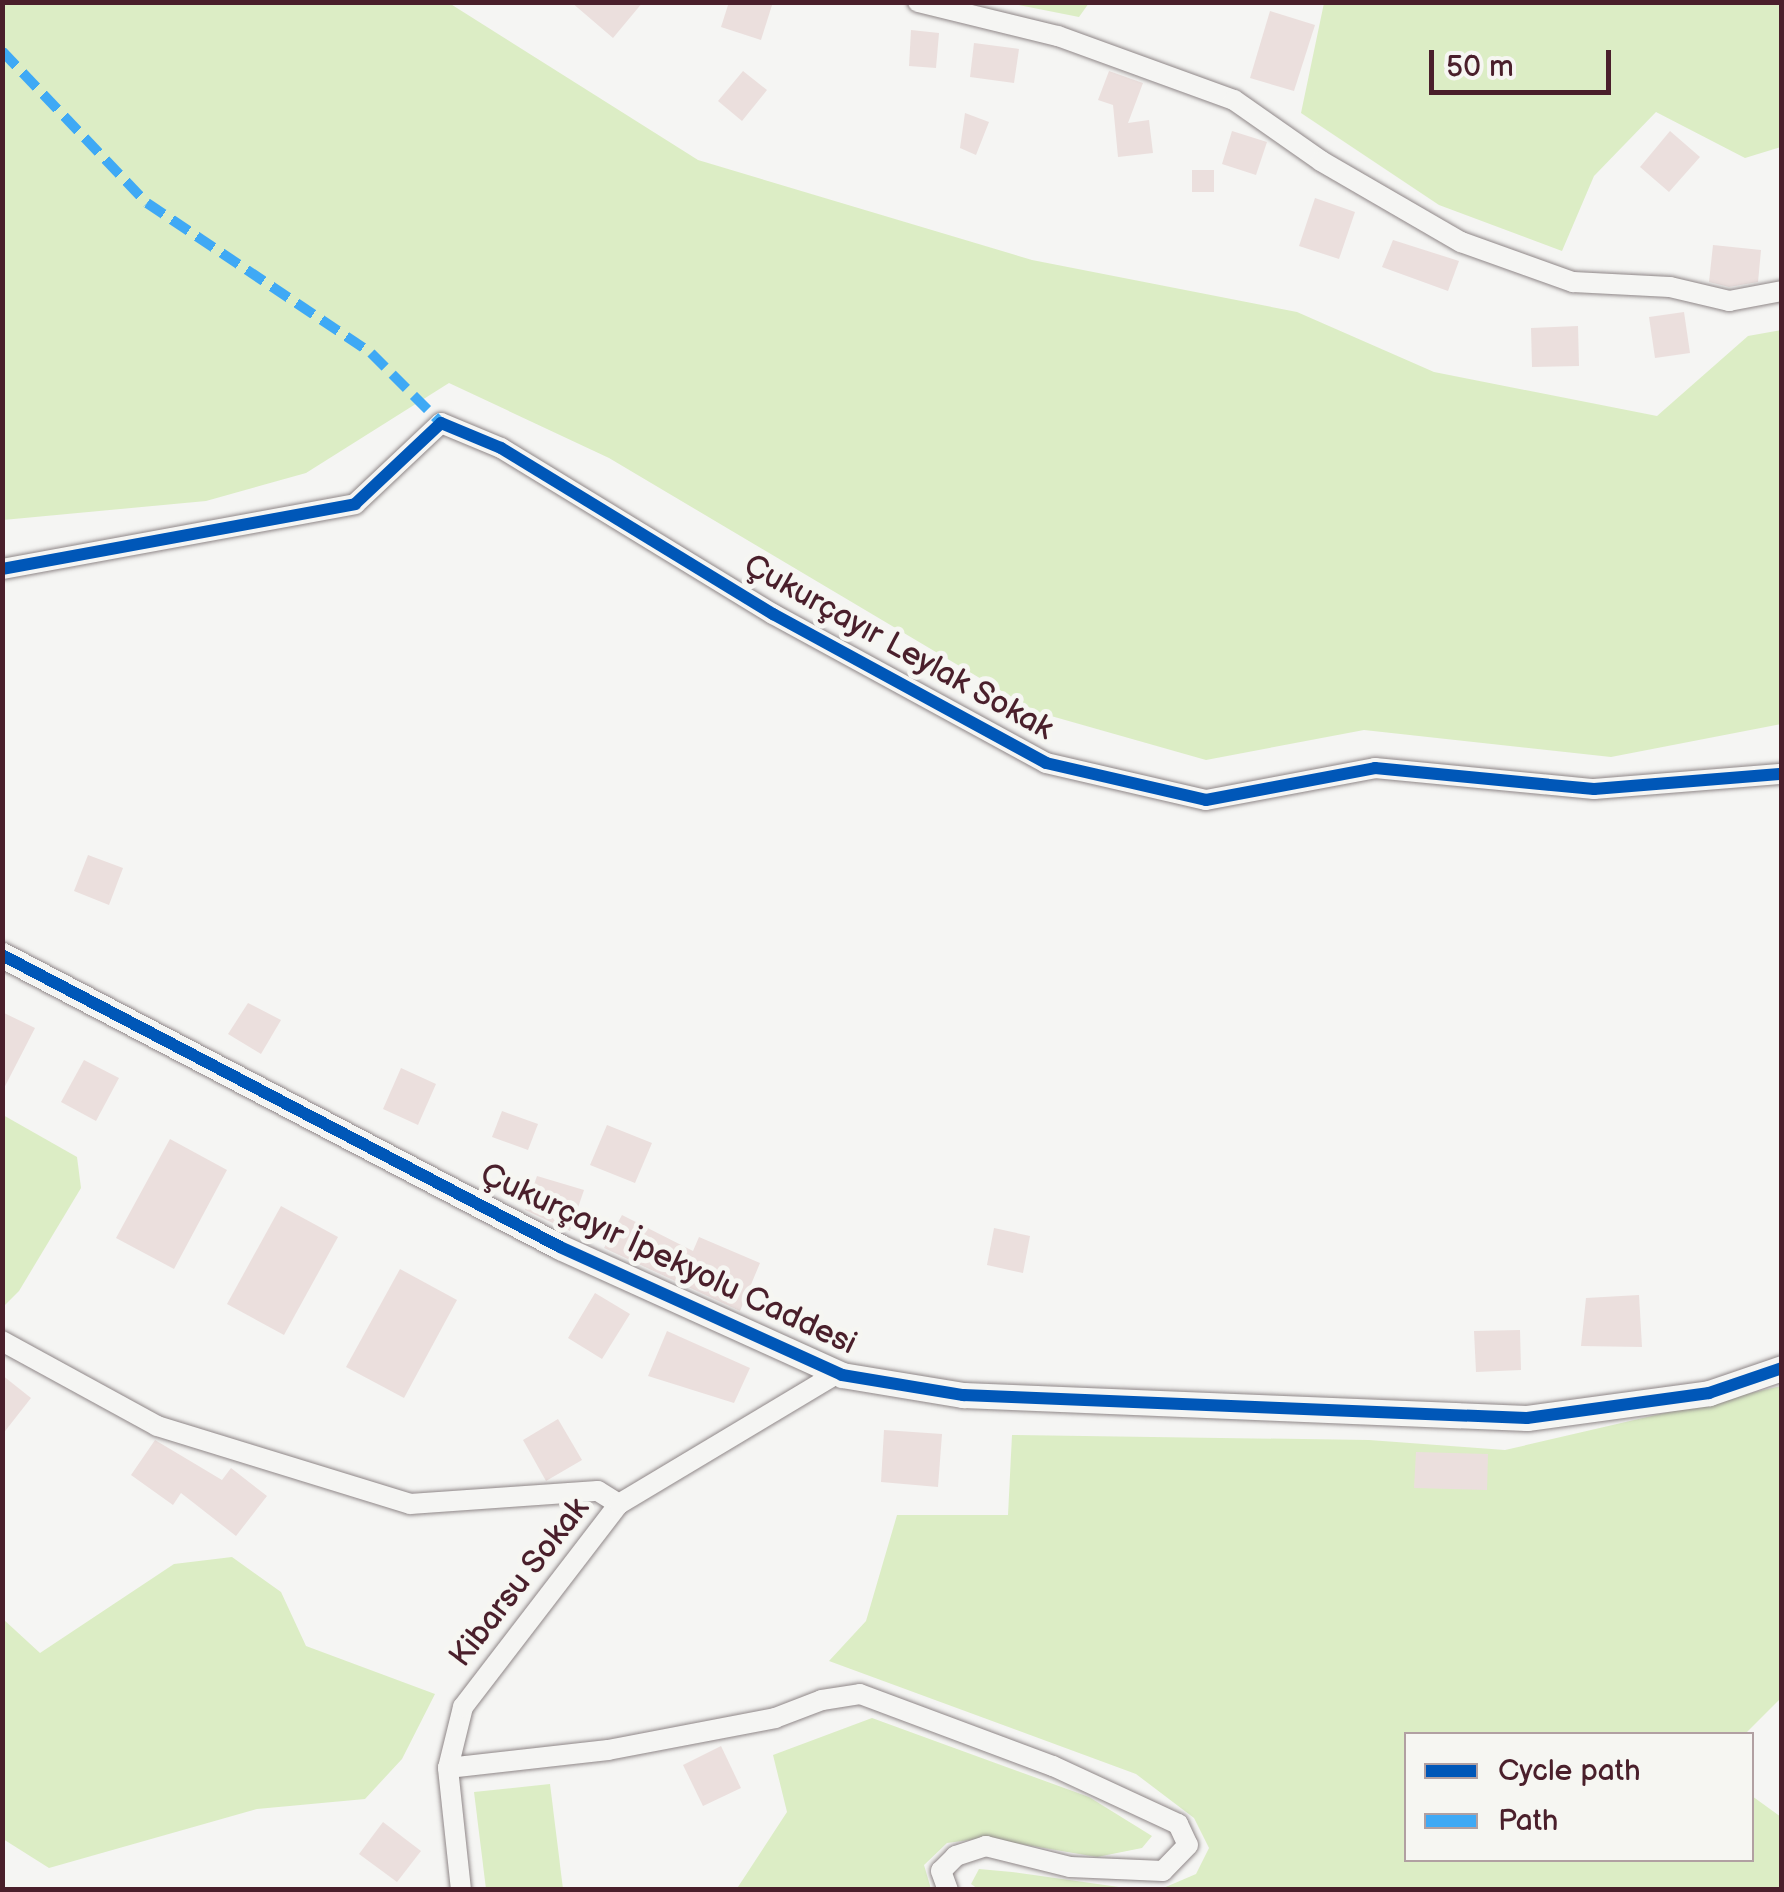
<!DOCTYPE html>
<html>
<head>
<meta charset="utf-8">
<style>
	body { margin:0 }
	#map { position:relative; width:1784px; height:1892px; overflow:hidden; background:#f5f5f3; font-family:"Balsamiq Sans",sans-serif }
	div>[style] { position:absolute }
	.green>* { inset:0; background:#dcedc5 }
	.building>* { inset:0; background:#ebdfdd }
	.roads { filter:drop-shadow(0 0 2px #8f8788) drop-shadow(0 0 2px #8f8788) }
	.minor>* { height:20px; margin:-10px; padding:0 10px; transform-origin:10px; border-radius:10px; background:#f5f5f3 }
	.tertiary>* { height:25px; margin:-12.5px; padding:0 12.5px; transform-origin:12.5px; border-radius:12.5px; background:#f5f5f3 }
	.quiet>* { height:10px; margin-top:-5px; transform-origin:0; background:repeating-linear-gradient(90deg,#3fa9f5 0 20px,transparent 0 30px) }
	.cycleway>* { height:12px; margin:-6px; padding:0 6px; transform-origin:6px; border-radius:6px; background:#0057b8 }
	span { translate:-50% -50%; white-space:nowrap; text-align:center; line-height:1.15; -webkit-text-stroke:10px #f6f6f2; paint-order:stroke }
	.street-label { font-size:32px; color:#4a1f2b }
	.frame { position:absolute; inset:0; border:5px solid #4a1f2b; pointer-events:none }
	.legend { position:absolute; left:1404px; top:1732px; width:350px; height:130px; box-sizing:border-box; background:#f6f6f2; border:2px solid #b1a0a2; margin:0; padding:12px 18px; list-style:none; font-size:30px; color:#4a1f2b }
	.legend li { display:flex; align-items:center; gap:20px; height:50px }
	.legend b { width:50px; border:2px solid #b1a0a2 }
	.scale { position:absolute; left:1429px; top:50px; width:182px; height:45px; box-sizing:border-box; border:5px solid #4a1f2b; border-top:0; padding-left:12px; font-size:30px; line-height:35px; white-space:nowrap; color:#4a1f2b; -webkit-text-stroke:8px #f6f6f2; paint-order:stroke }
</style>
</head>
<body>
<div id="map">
	<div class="green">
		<div style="clip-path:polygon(3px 2px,449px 3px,698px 160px,1032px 260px,1297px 312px,1434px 372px,1657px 416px,1748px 336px,1781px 330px,1781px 724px,1611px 757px,1364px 730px,1206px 760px,1037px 712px,609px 458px,449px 383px,306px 473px,206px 501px,3px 520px)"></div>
		<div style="clip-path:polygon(1009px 3px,1089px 2px,1089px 3px,1079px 17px)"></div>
		<div style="clip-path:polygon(1324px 3px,1781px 3px,1781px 147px,1745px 158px,1656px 112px,1594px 176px,1562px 251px,1439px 205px,1301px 113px)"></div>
		<div style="clip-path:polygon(3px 1115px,77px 1157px,81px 1188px,19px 1291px,3px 1307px)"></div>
		<div style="clip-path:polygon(1781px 1386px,1781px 1698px,1745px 1734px,1406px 1734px,1406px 1860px,1752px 1860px,1752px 1796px,1781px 1817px,1781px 1889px,1161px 1889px,1196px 1874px,1209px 1848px,1194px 1818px,1136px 1774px,829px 1661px,866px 1621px,897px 1515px,1008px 1515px,1012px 1435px,1369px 1440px,1505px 1450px)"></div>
		<div style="clip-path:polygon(232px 1557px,281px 1592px,306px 1646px,435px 1694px,402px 1759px,365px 1799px,257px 1809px,49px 1868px,3px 1839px,3px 1619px,40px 1653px,174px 1564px)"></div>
		<div style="clip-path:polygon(872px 1718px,1089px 1797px,1152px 1836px,1142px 1848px,1097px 1857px,985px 1838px,947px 1843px,924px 1865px,931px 1889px,736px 1890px,787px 1812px,773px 1755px)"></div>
		<div style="clip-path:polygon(550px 1784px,563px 1889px,486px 1889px,474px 1792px)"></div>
		<div style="clip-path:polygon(979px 1869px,1012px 1872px,1133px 1889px,978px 1889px,971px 1884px)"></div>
	</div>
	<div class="building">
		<div style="clip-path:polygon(571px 2px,643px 2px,613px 38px)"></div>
		<div style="clip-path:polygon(729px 2px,773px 2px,761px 40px,721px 27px)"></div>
		<div style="clip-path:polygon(1270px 11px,1315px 25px,1294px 91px,1250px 78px)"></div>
		<div style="clip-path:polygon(911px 30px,939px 33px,936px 68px,909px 66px)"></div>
		<div style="clip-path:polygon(974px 43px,1019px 49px,1014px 83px,970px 77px)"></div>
		<div style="clip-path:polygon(743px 71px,767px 90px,742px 121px,718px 101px)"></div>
		<div style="clip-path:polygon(1109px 71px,1143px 83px,1128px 123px,1149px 120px,1153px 153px,1118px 157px,1113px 105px,1098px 100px)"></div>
		<div style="clip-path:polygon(965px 113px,989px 122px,976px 155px,960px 148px)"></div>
		<div style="clip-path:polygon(1232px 131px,1267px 142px,1256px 175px,1222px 164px)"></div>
		<div style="clip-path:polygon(1670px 131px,1700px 157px,1669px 192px,1640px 167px)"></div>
		<div style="clip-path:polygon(1192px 170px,1214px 170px,1214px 192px,1192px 192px)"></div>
		<div style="clip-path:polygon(1315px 198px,1355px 212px,1339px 259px,1299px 246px)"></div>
		<div style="clip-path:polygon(1393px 240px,1459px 261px,1448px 291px,1382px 267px)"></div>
		<div style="clip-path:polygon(1713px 245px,1761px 250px,1758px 282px,1729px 287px,1709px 282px)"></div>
		<div style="clip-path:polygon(1684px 312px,1690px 353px,1655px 358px,1649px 317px)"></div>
		<div style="clip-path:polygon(1578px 326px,1579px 366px,1532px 367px,1531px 328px)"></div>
		<div style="clip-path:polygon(88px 855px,123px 868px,109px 905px,74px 891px)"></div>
		<div style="clip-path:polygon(248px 1003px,281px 1020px,261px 1054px,228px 1034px)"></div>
		<div style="clip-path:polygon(2px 1012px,35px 1028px,2px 1092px)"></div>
		<div style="clip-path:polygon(84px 1060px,119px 1078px,96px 1121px,61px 1102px)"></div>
		<div style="clip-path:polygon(401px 1068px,436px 1084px,418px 1125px,383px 1109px)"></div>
		<div style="clip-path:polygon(502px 1111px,538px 1124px,528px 1150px,492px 1137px)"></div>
		<div style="clip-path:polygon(607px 1125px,652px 1143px,635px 1183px,590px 1165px)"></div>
		<div style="clip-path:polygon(170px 1139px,227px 1170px,174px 1269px,116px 1238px)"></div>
		<div style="clip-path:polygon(537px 1176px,584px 1190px,570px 1231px,525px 1210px)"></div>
		<div style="clip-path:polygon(281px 1206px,338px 1237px,284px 1335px,227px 1304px)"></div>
		<div style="clip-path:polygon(622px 1215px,693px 1251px,699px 1237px,760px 1263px,740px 1311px,604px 1248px)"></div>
		<div style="clip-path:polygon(994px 1228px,1030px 1236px,1023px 1273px,987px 1265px)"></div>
		<div style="clip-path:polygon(400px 1269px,457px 1300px,404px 1398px,346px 1367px)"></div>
		<div style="clip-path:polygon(595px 1293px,630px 1314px,602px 1359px,568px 1338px)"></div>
		<div style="clip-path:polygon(1639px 1295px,1642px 1347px,1581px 1346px,1586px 1298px)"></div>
		<div style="clip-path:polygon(1520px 1330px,1521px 1370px,1476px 1372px,1474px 1331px)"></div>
		<div style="clip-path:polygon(667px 1331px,750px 1368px,734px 1403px,648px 1376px)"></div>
		<div style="clip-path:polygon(2px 1375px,31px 1398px,2px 1435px)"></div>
		<div style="clip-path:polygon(558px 1419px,582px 1460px,546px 1481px,523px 1440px)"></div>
		<div style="clip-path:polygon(884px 1430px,942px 1434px,938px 1487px,881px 1482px)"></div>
		<div style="clip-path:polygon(155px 1440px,222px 1480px,231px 1468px,267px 1496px,236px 1536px,181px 1493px,173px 1505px,131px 1475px)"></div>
		<div style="clip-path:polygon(1416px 1452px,1488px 1454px,1487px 1490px,1414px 1488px)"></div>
		<div style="clip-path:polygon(721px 1746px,741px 1788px,703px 1806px,683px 1765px)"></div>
		<div style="clip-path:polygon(383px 1822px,421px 1851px,397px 1882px,359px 1854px)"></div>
	</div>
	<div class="roads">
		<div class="minor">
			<div style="left:918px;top:2px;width:144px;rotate:13.7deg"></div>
			<div style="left:1058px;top:36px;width:187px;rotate:20deg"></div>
			<div style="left:1234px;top:100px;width:106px;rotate:35deg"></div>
			<div style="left:1321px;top:161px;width:162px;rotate:30.1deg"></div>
			<div style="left:1461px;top:242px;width:119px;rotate:19.7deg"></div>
			<div style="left:1573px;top:282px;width:97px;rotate:3deg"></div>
			<div style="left:1670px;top:287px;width:61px;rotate:13.3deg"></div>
			<div style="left:1729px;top:301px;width:54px;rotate:-10.7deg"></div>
			<div style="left:2px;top:569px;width:359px;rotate:-10.4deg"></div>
			<div style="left:355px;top:504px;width:118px;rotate:-43.3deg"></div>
			<div style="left:441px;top:423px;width:65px;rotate:22.6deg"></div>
			<div style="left:501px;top:448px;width:319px;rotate:31.4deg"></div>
			<div style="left:773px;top:614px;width:311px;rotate:28.6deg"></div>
			<div style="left:1046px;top:763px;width:164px;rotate:13deg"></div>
			<div style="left:1206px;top:800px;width:172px;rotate:-10.7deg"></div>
			<div style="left:1375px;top:768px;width:220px;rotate:5.5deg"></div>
			<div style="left:1594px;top:789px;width:189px;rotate:-4.6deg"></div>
			<div style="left:2px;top:1341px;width:177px;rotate:28.7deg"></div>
			<div style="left:157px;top:1426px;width:265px;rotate:17.1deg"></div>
			<div style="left:410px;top:1504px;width:188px;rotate:-4deg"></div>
			<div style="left:598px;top:1491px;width:25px;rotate:32deg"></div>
			<div style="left:448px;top:1768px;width:161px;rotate:-6.4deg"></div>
			<div style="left:608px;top:1750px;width:170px;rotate:-10.8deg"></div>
			<div style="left:775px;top:1718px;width:50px;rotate:-21deg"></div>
			<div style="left:822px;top:1700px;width:38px;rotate:-9deg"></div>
			<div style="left:860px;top:1694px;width:206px;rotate:20.5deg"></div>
			<div style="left:1053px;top:1766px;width:138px;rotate:24.9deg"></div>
			<div style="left:1178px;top:1824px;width:23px;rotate:65deg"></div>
			<div style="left:1188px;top:1845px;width:36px;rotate:134deg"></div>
			<div style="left:1163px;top:1871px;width:93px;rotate:-177.5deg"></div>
			<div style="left:1070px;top:1867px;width:87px;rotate:-166deg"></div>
			<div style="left:986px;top:1846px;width:32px;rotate:162deg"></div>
			<div style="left:956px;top:1856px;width:21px;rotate:135deg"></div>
			<div style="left:941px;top:1871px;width:20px;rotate:70deg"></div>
			<div style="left:461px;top:1890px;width:123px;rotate:-96.1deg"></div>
			<div style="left:448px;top:1768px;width:63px;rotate:-76.2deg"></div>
			<div style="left:463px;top:1707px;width:256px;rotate:-52.5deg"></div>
			<div style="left:619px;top:1504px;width:255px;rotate:-30.9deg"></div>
		</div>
		<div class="tertiary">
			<div style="left:2px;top:955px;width:630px;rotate:27.62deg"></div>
			<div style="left:560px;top:1247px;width:310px;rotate:24.4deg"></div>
			<div style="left:842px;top:1375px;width:123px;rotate:9.4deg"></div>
			<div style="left:963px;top:1395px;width:564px;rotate:2.34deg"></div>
			<div style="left:1527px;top:1418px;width:184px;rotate:-7.8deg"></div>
			<div style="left:1709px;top:1393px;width:77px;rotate:-18.9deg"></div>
		</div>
	</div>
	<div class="quiet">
		<div style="left:2px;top:51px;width:210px;rotate:46.4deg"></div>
		<div style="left:147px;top:203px;width:270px;rotate:33.8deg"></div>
		<div style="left:371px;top:353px;width:99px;rotate:45deg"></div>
	</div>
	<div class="cycleway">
		<div style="left:2px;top:569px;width:359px;rotate:-10.4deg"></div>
		<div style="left:355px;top:504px;width:118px;rotate:-43.3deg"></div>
		<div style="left:441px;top:423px;width:65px;rotate:22.6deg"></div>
		<div style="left:501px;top:448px;width:319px;rotate:31.4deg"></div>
		<div style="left:773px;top:614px;width:311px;rotate:28.6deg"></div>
		<div style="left:1046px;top:763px;width:164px;rotate:13deg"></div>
		<div style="left:1206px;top:800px;width:172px;rotate:-10.7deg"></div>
		<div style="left:1375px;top:768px;width:220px;rotate:5.5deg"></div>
		<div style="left:1594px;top:789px;width:189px;rotate:-4.6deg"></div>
		<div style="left:2px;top:955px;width:630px;rotate:27.62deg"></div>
		<div style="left:560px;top:1247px;width:310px;rotate:24.4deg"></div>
		<div style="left:842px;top:1375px;width:123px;rotate:9.4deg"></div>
		<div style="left:963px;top:1395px;width:564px;rotate:2.34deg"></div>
		<div style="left:1527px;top:1418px;width:184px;rotate:-7.8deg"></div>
		<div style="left:1709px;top:1393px;width:77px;rotate:-18.9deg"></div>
	</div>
	<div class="street-label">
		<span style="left:898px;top:648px;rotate:29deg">Çukurçayır Leylak Sokak</span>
		<span style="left:668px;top:1260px;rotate:25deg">Çukurçayır İpekyolu Caddesi</span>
		<span style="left:520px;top:1583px;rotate:-52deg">Kibarsu Sokak</span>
	</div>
	<div class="frame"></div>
	<ul class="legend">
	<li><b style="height:12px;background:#0057b8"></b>Cycle path</li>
	<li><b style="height:12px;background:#3fa9f5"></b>Path</li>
	</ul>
	<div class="scale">50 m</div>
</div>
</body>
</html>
